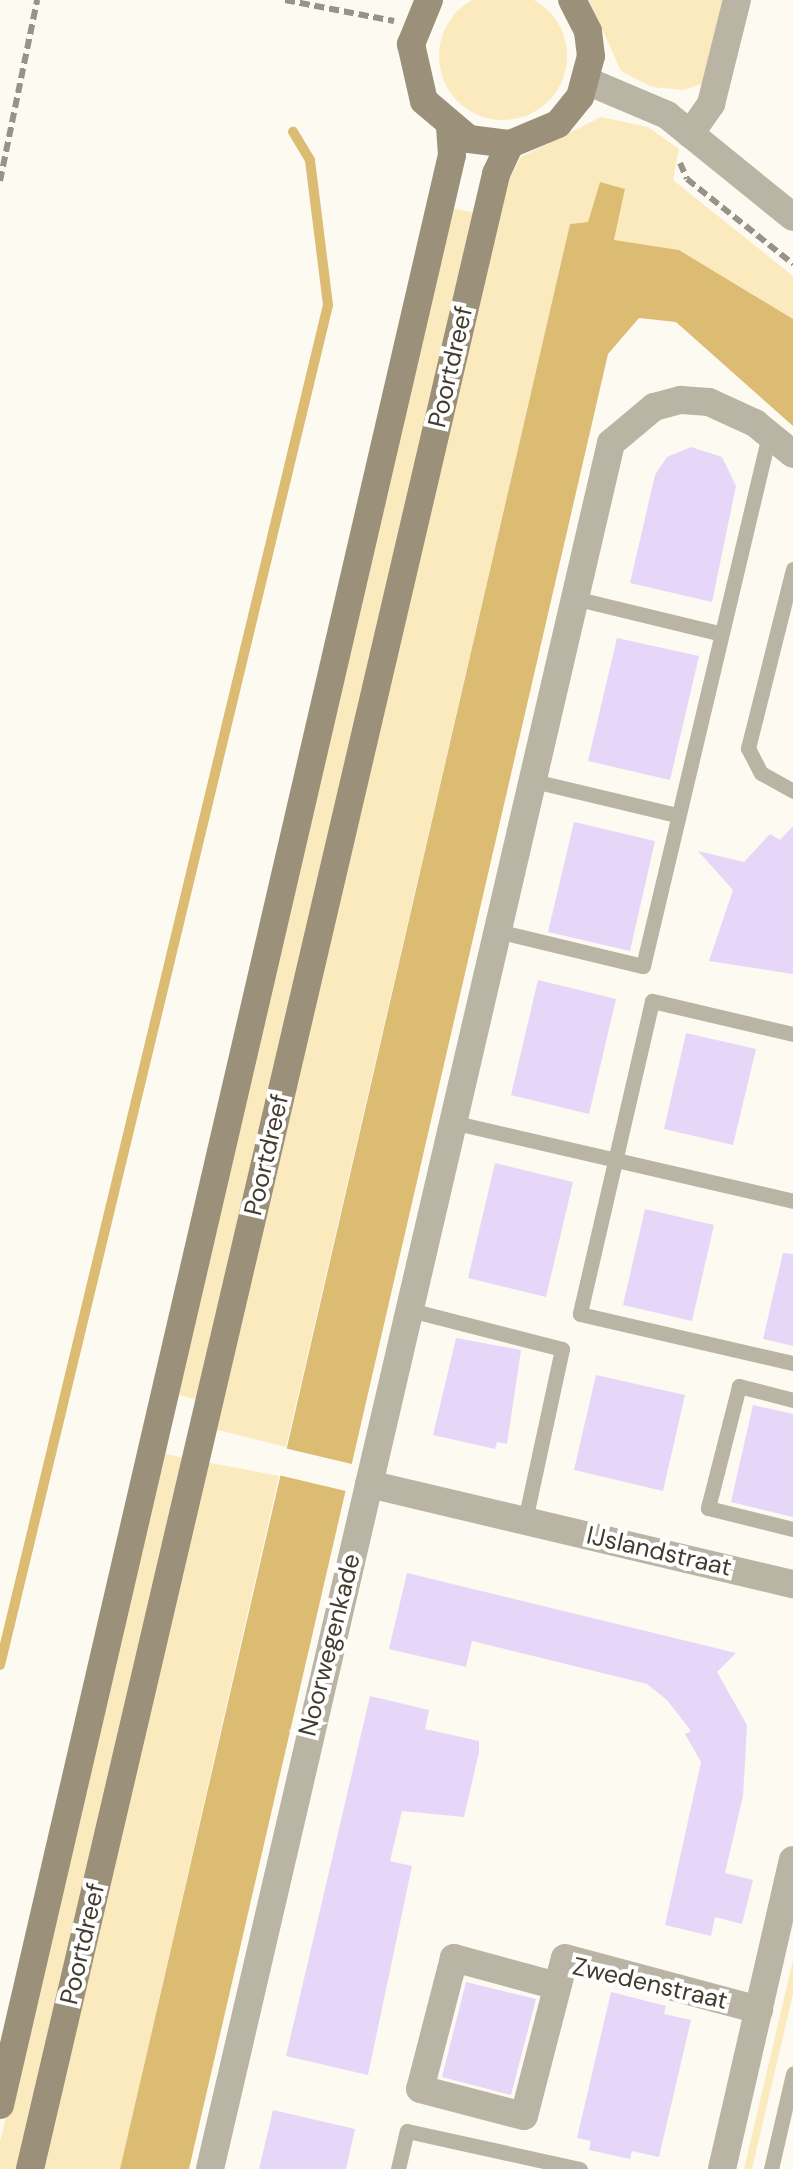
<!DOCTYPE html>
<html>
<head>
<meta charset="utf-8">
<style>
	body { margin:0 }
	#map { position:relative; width:793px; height:2169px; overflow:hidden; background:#fdfaf2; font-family:"DM Sans",sans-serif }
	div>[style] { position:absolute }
	.green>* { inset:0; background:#fceabf }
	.round { border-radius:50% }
	.water>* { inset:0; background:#dbbc72 }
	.pier>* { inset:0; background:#fdfaf2 }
	.stream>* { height:10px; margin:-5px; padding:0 5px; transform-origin:5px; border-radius:5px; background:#dbbc72 }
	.building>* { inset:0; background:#e6d6f8 }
	.path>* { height:6px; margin-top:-3px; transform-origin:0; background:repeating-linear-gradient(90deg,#979388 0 10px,transparent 0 15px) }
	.service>* { height:15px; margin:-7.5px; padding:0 7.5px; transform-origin:7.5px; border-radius:7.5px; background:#bab4a5 }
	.minor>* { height:28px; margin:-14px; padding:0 14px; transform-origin:14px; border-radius:14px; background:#bab4a5 }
	.secondary>* { height:28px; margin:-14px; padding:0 14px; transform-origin:14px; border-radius:14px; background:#9b917b }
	span { translate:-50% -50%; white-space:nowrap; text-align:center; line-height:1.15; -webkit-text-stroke:8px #fff; paint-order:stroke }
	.street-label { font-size:25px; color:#423c2e }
</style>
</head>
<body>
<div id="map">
	<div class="green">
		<div class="round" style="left:439px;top:-8px;width:128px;height:128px"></div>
		<div style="clip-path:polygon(589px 0,725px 0,705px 83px,683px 90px,652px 87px,621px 71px)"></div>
		<div style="clip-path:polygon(601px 117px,648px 127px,679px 149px,673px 180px,793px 276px,793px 319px,679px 250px,614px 241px,625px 189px,600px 182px,588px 222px,570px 224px,286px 1447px,214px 1429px,503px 191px,521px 157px)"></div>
		<div style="clip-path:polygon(452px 208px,480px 214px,198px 1400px,175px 1394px)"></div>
		<div style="clip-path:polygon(161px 1453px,189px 1459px,23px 2169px,0 2169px,0 2142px)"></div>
		<div style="clip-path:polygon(206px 1462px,279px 1476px,120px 2169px,41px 2169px)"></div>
		<div style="clip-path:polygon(793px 1960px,793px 1994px,752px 2169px,744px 2169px)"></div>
	</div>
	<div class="water">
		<div style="clip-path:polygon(600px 182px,625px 189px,614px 240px,679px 250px,793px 319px,793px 426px,676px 322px,639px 318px,608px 354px,189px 2169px,120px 2169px,570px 224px,588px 222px)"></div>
	</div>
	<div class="pier">
		<div style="clip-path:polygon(280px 1447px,356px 1465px,350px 1492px,274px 1474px)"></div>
	</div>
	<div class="stream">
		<div style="left:0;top:1665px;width:1399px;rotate:-76.44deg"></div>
		<div style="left:328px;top:305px;width:146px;rotate:-97.1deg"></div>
		<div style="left:310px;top:160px;width:33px;rotate:-121deg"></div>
	</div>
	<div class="building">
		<div style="clip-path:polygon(691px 447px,722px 457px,736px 486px,712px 602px,630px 583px,655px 475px,667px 457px)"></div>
		<div style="clip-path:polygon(617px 638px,699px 656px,670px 780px,588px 761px)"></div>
		<div style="clip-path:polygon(574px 822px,655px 841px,630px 951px,548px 932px)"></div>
		<div style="clip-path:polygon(793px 826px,793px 974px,709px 961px,733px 890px,698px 851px,744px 862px,770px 834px,780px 840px)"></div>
		<div style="clip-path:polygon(538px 980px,616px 999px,589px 1114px,511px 1095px)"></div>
		<div style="clip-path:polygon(686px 1033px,756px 1049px,733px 1145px,664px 1129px)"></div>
		<div style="clip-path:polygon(495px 1163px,573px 1182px,546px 1297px,468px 1278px)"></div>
		<div style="clip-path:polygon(645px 1209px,714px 1225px,692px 1321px,623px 1305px)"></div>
		<div style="clip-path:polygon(783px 1253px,793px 1254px,793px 1346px,763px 1339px)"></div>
		<div style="clip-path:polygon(456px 1338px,521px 1350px,507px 1444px,497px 1442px,495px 1449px,433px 1435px)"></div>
		<div style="clip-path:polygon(596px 1375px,685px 1395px,663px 1491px,574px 1470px)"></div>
		<div style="clip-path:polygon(753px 1405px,793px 1414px,793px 1517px,731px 1502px)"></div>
		<div style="clip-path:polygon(407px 1573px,736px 1653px,717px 1672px,747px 1725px,743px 1796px,725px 1873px,753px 1880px,742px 1924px,715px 1917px,711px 1936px,665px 1925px,701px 1762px,685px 1734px,691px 1731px,667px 1700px,647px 1684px,472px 1641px,466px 1667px,389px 1649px)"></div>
		<div style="clip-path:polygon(370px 1696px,429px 1710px,425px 1729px,479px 1741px,479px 1752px,464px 1817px,402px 1811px,390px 1861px,412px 1866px,368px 2075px,286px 2056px)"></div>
		<div style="clip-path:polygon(466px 1982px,536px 1999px,511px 2095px,442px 2077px)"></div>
		<div style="clip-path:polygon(611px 1992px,666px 2006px,664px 2014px,691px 2020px,659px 2157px,632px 2151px,630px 2159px,589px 2150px,591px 2141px,577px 2138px)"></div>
		<div style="clip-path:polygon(273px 2110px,355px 2129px,346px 2169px,259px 2169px)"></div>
	</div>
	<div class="path">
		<div style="left:285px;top:0;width:111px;rotate:10.9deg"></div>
		<div style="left:680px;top:163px;width:17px;rotate:66deg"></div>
		<div style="left:687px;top:179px;width:136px;rotate:38.7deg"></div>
		<div style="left:0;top:181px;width:185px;rotate:-78.4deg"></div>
	</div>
	<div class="service">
		<div style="left:793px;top:569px;width:185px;rotate:104.1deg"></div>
		<div style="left:748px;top:748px;width:28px;rotate:63deg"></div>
		<div style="left:761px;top:773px;width:37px;rotate:29deg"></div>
		<div style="left:578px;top:599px;width:145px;rotate:13.6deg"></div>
		<div style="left:538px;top:782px;width:143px;rotate:13.4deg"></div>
		<div style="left:501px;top:932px;width:146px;rotate:13.5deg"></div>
		<div style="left:643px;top:966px;width:546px;rotate:-76.65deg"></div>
		<div style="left:793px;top:1034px;width:145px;rotate:-166.8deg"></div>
		<div style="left:652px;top:1001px;width:321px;rotate:103deg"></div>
		<div style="left:580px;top:1314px;width:219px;rotate:13deg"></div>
		<div style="left:456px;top:1123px;width:346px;rotate:13deg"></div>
		<div style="left:410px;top:1310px;width:157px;rotate:14.4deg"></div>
		<div style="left:562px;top:1349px;width:175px;rotate:102.2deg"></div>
		<div style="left:793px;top:1400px;width:56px;rotate:-165.5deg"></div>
		<div style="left:739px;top:1386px;width:126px;rotate:104.3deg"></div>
		<div style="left:708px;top:1508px;width:88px;rotate:13.9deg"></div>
		<div style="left:398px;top:2169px;width:39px;rotate:-77deg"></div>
		<div style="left:407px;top:2131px;width:177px;rotate:12.4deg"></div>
		<div style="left:771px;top:2169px;width:98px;rotate:-77deg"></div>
	</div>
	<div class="minor">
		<div style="left:587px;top:81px;width:87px;rotate:23deg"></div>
		<div style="left:667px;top:115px;width:162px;rotate:39deg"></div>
		<div style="left:690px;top:134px;width:37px;rotate:-55deg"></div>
		<div style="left:711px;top:104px;width:107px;rotate:-76deg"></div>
		<div style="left:369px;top:1484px;width:436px;rotate:13.3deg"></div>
		<div style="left:557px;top:1986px;width:107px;rotate:-164.8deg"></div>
		<div style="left:454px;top:1958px;width:135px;rotate:104.5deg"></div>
		<div style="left:420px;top:2089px;width:107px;rotate:14.6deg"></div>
		<div style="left:524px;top:2116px;width:163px;rotate:-75.5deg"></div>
		<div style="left:565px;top:1958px;width:201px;rotate:15deg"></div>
		<div style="left:210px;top:2169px;width:1772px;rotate:-76.92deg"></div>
		<div style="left:611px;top:443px;width:56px;rotate:-39.9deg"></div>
		<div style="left:654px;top:407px;width:28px;rotate:-15deg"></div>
		<div style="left:681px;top:400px;width:28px;rotate:4deg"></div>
		<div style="left:709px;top:402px;width:51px;rotate:24.5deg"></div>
		<div style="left:755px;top:423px;width:49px;rotate:39.2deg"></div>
		<div style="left:722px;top:2169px;width:317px;rotate:-77.1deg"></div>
	</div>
	<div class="secondary">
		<div style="left:429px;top:0;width:48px;rotate:112.2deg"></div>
		<div style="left:411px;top:44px;width:58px;rotate:77.2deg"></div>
		<div style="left:424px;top:101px;width:59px;rotate:40.2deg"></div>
		<div style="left:469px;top:139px;width:41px;rotate:7deg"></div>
		<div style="left:510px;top:144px;width:52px;rotate:-22.6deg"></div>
		<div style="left:558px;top:124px;width:35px;rotate:-51deg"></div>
		<div style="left:580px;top:97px;width:42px;rotate:-75deg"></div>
		<div style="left:591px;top:56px;width:25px;rotate:-97deg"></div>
		<div style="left:588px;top:31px;width:35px;rotate:-117deg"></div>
		<div style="left:0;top:2105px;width:2002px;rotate:-76.95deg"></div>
		<div style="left:452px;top:155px;width:26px;rotate:-94deg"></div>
		<div style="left:30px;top:2169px;width:2049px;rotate:-76.85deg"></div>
		<div style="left:496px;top:174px;width:33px;rotate:-65deg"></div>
	</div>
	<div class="street-label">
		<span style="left:451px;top:367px;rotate:-77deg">Poortdreef</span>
		<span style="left:267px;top:1155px;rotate:-77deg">Poortdreef</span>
		<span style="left:659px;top:1552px;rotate:13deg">IJslandstraat</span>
		<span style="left:330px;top:1645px;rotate:-76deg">Noorwegenkade</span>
		<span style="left:83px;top:1944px;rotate:-77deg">Poortdreef</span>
		<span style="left:650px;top:1984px;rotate:13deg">Zwedenstraat</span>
	</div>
</div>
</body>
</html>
